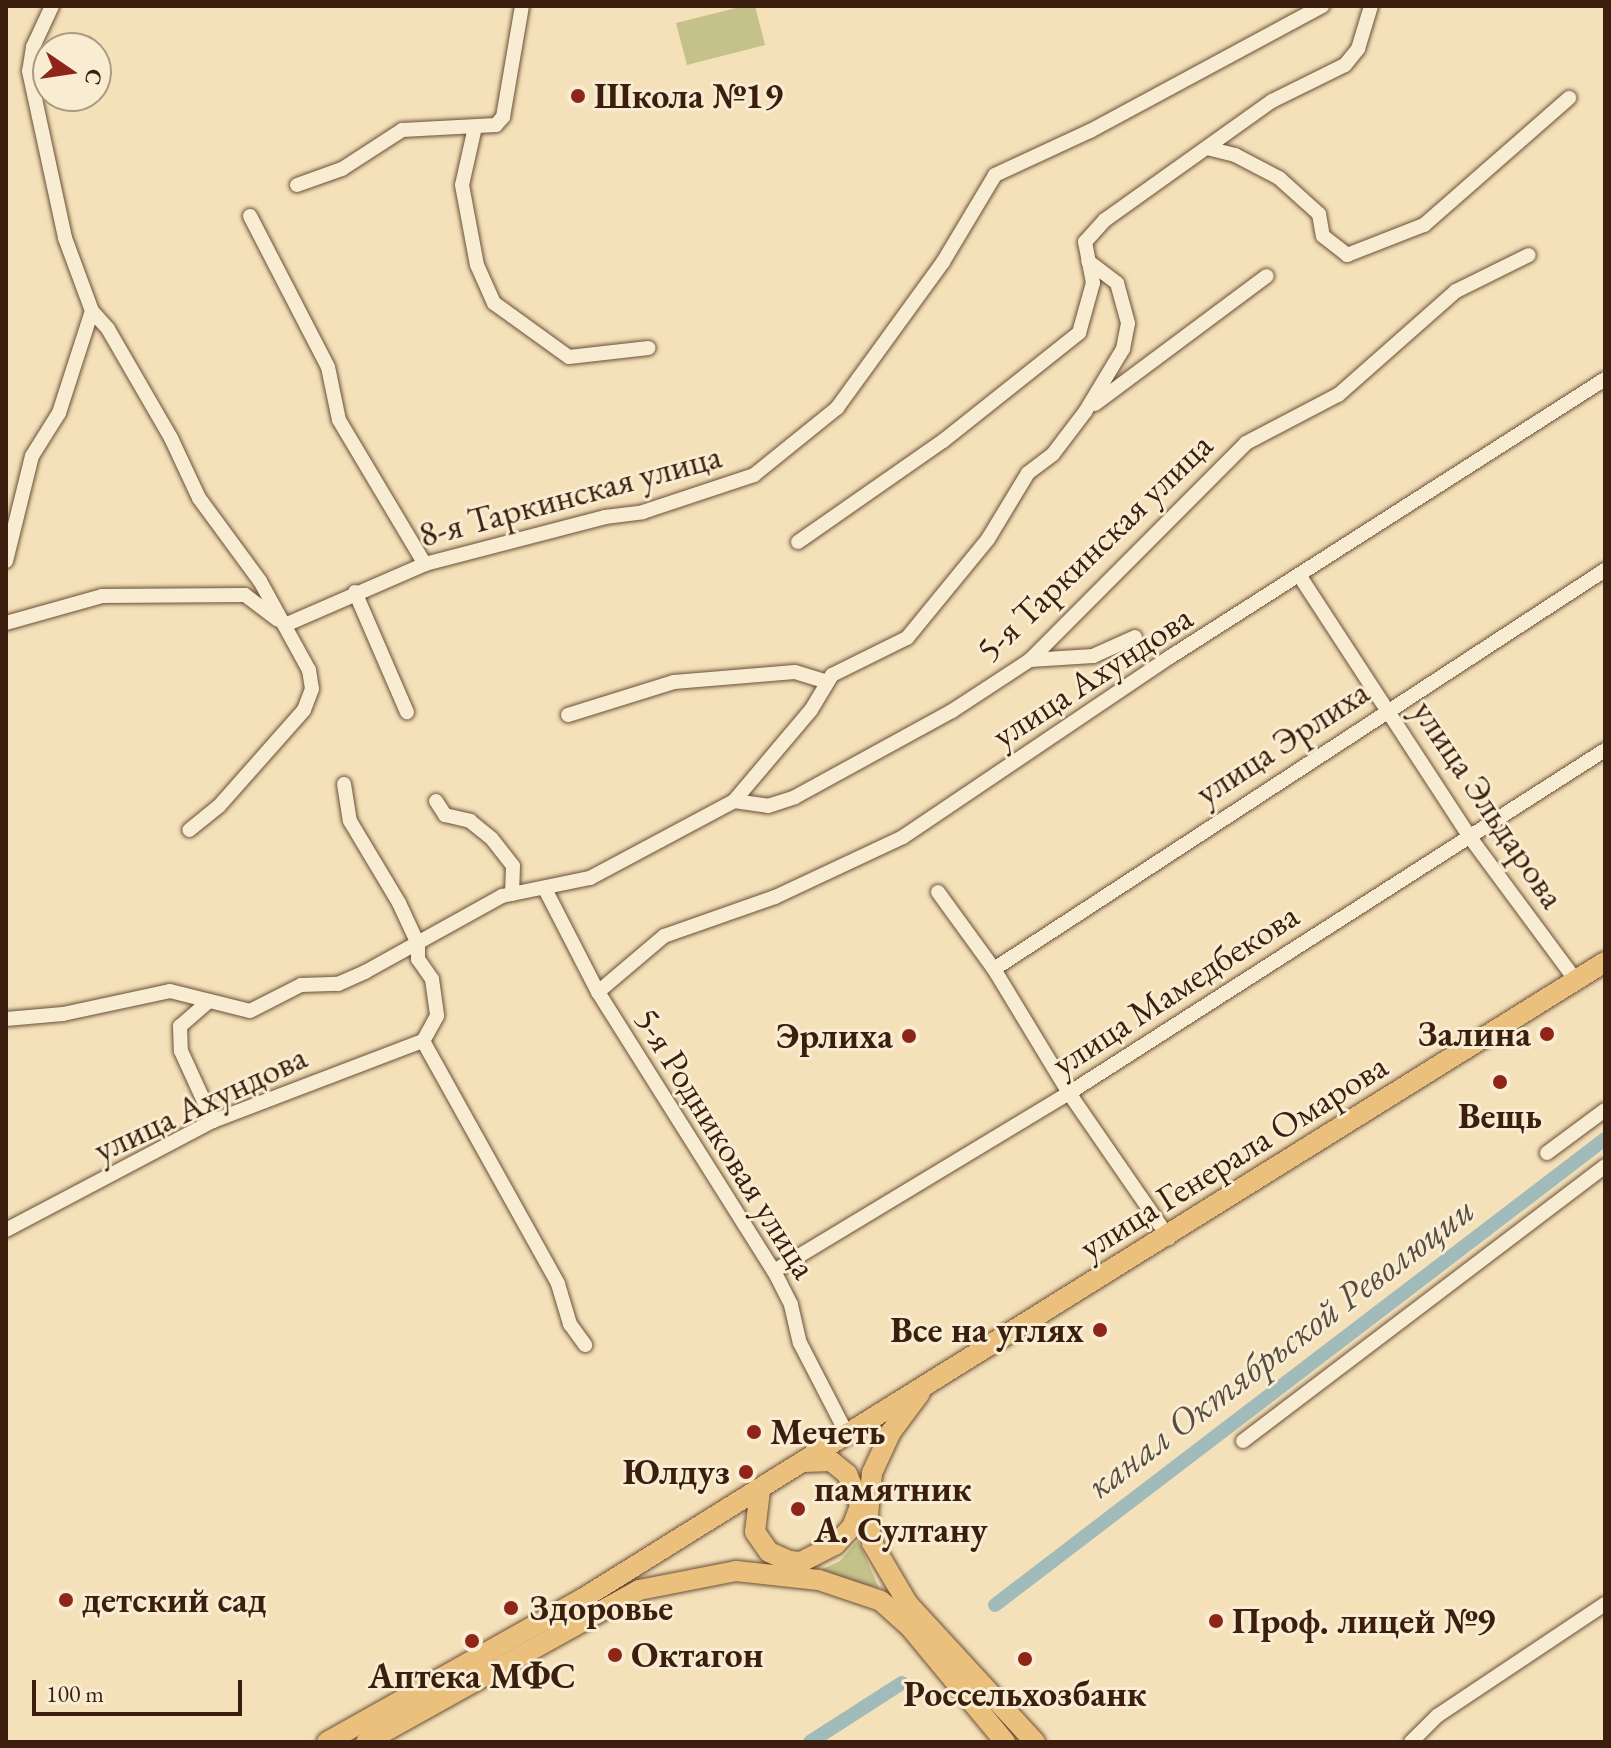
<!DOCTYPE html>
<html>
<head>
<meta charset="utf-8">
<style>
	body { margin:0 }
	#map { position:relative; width:1611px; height:1748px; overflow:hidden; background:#f5e1b9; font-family:"EB Garamond",serif }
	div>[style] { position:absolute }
	.green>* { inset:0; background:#c4c18a }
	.canal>* { height:14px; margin:-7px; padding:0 7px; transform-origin:7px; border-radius:7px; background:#a0bbba }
	.roads { filter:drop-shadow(0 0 2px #6a4f38) drop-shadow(0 0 2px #6a4f38) }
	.minor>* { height:14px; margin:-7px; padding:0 7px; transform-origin:7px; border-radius:7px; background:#f8ecd2 }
	.primary>* { height:20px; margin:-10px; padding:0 10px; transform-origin:10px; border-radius:10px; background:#eac07c }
	.dots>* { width:22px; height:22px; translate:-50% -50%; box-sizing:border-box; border:4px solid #f8ecd2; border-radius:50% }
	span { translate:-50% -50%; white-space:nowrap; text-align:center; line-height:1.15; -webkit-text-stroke:6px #f8ecd2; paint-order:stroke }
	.poi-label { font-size:36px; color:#3b1e0d; font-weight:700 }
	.left { translate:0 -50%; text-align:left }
	.right { translate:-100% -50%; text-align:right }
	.street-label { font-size:36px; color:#3b1e0d }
	.water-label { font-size:38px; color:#594d41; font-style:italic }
	.frame { position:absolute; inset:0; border:8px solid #3b1e0d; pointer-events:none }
	.north { position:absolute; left:32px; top:32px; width:80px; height:80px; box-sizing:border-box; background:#f8ecd2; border:2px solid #ac9a83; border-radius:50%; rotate:103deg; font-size:22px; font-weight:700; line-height:32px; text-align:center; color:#3b1e0d }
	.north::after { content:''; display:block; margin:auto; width:28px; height:36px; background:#8f2418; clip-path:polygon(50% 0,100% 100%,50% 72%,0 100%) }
	.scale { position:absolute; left:32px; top:1680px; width:210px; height:36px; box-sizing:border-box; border:4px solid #3b1e0d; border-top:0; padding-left:10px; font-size:24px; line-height:28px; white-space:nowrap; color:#3b1e0d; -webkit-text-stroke:6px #f8ecd2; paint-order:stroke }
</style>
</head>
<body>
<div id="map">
	<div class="green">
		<div style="clip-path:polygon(744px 6px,755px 6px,765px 45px,687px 65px,676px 23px)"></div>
		<div style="clip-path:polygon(858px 1540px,879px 1588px,816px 1572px,840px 1561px)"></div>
	</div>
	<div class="canal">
		<div style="left:995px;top:1605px;width:768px;rotate:-37.38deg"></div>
		<div style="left:810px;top:1742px;width:109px;rotate:-32.7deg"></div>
	</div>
	<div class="roads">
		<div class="minor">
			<div style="left:52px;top:6px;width:45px;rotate:114.9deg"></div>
			<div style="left:33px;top:47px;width:24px;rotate:99deg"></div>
			<div style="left:29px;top:71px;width:171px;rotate:77.8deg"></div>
			<div style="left:65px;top:238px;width:78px;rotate:69.7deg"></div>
			<div style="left:475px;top:127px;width:59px;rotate:102.6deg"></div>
			<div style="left:462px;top:185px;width:81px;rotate:79.4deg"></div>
			<div style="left:477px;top:265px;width:42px;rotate:65.9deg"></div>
			<div style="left:494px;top:303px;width:92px;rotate:35.8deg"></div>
			<div style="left:569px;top:357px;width:80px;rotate:-6.5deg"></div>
			<div style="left:1207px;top:148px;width:29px;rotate:14deg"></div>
			<div style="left:1235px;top:155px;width:50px;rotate:27.6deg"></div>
			<div style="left:1279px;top:178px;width:54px;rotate:42deg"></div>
			<div style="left:1319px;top:214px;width:22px;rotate:80deg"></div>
			<div style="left:1323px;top:236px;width:31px;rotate:38deg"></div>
			<div style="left:1347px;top:255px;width:83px;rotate:-21.3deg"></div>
			<div style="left:1424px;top:225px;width:193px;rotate:-41.2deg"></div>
			<div style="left:297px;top:185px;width:48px;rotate:-19.6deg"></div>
			<div style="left:342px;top:169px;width:72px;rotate:-33deg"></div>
			<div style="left:402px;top:130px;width:94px;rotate:-3deg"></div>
			<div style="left:496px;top:125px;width:11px;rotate:-49deg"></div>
			<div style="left:503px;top:117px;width:113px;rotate:-80.3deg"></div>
			<div style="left:250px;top:216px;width:170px;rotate:62.7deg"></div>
			<div style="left:328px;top:367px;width:54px;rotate:78.3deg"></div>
			<div style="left:339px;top:420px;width:168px;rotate:59.2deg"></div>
			<div style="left:1095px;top:404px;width:214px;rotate:-36.7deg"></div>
			<div style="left:798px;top:542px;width:177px;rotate:-34.9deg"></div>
			<div style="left:943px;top:441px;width:174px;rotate:-38.5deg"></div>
			<div style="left:1079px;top:333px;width:52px;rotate:-74.4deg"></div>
			<div style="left:1093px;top:283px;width:42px;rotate:-101deg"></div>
			<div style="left:1085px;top:242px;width:30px;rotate:-48deg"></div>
			<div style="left:1105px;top:220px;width:205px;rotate:-35.5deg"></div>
			<div style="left:1272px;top:101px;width:81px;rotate:-26.3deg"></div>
			<div style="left:1345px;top:65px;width:21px;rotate:-51deg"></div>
			<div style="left:1358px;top:49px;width:45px;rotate:-73.2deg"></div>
			<div style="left:6px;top:561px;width:108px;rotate:-76.1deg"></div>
			<div style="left:32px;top:456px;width:51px;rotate:-57.9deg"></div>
			<div style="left:59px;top:413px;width:107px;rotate:-72.1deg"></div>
			<div style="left:92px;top:311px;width:24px;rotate:48deg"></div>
			<div style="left:108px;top:329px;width:126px;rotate:60deg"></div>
			<div style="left:171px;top:438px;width:66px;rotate:65deg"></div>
			<div style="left:199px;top:498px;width:103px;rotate:53.7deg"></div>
			<div style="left:260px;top:581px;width:102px;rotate:61.2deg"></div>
			<div style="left:309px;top:670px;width:19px;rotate:81deg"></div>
			<div style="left:312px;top:689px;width:22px;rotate:111deg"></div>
			<div style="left:304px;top:710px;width:128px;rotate:131.5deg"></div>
			<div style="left:219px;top:806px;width:38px;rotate:141deg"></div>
			<div style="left:1301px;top:578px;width:308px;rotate:56.9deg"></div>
			<div style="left:1469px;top:836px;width:182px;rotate:53.5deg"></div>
			<div style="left:355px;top:592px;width:131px;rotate:66.6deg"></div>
			<div style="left:6px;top:623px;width:100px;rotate:-15.7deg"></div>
			<div style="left:102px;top:596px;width:143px;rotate:-0.4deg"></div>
			<div style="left:245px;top:595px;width:41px;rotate:37.1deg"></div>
			<div style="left:285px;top:625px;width:153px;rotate:-23.5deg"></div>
			<div style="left:425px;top:564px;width:186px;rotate:-14.6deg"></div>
			<div style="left:605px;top:517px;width:38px;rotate:-7deg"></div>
			<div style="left:643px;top:512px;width:117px;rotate:-18.4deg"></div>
			<div style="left:754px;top:475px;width:107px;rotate:-38.9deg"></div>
			<div style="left:837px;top:408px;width:180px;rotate:-54deg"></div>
			<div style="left:943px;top:262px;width:101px;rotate:-59.1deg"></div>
			<div style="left:995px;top:175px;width:105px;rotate:-24.9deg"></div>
			<div style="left:1090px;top:131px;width:264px;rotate:-28.3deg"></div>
			<div style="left:1030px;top:660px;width:63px;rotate:-3.6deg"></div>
			<div style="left:1093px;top:656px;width:46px;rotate:-24.3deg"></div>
			<div style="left:568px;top:715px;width:111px;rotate:-17.3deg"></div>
			<div style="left:674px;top:682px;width:121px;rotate:-4.7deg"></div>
			<div style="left:795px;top:672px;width:34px;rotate:17deg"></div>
			<div style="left:344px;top:784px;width:37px;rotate:81deg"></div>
			<div style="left:350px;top:821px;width:96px;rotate:59.1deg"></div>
			<div style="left:399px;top:903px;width:45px;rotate:65.1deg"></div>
			<div style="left:418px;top:944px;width:15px;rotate:90deg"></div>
			<div style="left:418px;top:959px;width:24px;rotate:55deg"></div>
			<div style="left:432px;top:979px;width:37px;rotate:82deg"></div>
			<div style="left:437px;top:1016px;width:29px;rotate:119deg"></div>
			<div style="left:436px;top:801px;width:17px;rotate:57deg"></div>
			<div style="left:445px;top:815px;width:26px;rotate:13deg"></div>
			<div style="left:470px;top:821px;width:28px;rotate:39deg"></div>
			<div style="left:492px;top:839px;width:34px;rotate:52deg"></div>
			<div style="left:513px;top:866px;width:28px;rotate:92deg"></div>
			<div style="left:734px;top:801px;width:119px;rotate:-49.8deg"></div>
			<div style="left:811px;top:710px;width:41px;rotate:-59deg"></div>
			<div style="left:832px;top:675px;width:84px;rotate:-26.3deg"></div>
			<div style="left:907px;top:638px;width:128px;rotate:-50.7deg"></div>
			<div style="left:988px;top:539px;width:77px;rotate:-58.8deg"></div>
			<div style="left:1028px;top:473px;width:31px;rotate:-37deg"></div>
			<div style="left:1053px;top:454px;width:53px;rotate:-52.7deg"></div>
			<div style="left:1085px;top:412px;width:74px;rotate:-58.9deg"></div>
			<div style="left:1123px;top:349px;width:26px;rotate:-79deg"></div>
			<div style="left:1128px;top:323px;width:41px;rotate:-105.4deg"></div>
			<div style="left:1117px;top:283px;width:36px;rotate:-143deg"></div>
			<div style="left:545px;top:889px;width:116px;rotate:62.8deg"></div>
			<div style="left:598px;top:992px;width:330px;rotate:57.8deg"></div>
			<div style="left:774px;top:1271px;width:38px;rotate:63deg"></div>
			<div style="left:791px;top:1305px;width:39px;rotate:77deg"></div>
			<div style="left:800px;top:1343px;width:100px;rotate:62.7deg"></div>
			<div style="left:938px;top:892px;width:95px;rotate:54deg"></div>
			<div style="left:994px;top:969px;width:145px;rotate:58.8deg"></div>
			<div style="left:1069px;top:1093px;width:176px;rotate:55.4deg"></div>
			<div style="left:994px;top:969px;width:730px;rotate:-33.15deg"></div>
			<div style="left:598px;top:992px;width:87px;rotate:-40.3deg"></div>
			<div style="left:664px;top:936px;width:118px;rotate:-19.4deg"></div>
			<div style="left:775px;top:897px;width:141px;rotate:-25.1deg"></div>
			<div style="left:903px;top:837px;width:322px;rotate:-34deg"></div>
			<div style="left:1170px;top:657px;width:516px;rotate:-32.58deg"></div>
			<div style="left:209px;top:1001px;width:38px;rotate:139deg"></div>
			<div style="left:180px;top:1026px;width:25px;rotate:88deg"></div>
			<div style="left:181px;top:1051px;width:77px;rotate:65.4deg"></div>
			<div style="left:6px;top:1019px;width:57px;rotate:-5deg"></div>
			<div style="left:63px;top:1014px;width:109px;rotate:-12.1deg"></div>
			<div style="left:170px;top:991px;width:82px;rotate:14deg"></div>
			<div style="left:250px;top:1011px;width:57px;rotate:-27deg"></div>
			<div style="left:301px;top:985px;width:37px;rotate:-2deg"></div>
			<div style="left:338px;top:984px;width:30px;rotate:-24deg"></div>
			<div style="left:365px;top:972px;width:157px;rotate:-29deg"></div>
			<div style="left:502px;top:896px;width:90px;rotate:-11.6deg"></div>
			<div style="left:590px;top:878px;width:163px;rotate:-28.1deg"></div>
			<div style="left:734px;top:801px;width:34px;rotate:8deg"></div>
			<div style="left:768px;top:806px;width:28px;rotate:-18deg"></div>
			<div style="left:795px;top:797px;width:179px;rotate:-28.7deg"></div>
			<div style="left:952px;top:711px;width:93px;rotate:-33.2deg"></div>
			<div style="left:1030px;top:660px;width:306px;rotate:-45.1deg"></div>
			<div style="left:1246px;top:443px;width:104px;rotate:-27.6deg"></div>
			<div style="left:1338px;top:395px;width:157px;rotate:-41.4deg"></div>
			<div style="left:1456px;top:291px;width:81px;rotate:-26.3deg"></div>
			<div style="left:423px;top:1041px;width:278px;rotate:60.9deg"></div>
			<div style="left:558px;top:1284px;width:42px;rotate:73.3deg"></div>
			<div style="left:570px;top:1324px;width:26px;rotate:54deg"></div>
			<div style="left:1547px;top:1153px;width:72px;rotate:-36.6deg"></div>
			<div style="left:6px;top:1230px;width:234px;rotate:-27.8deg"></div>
			<div style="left:213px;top:1121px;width:225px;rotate:-20.9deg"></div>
			<div style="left:774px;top:1271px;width:345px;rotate:-31.1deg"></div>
			<div style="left:1069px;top:1093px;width:636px;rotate:-32.62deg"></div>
			<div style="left:1243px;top:1441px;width:455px;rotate:-37.2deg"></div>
			<div style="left:1411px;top:1742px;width:37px;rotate:-45deg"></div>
			<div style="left:1437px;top:1716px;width:202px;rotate:-33.7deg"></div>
		</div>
		<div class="primary">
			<div style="left:920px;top:1393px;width:49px;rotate:126.6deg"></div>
			<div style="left:891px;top:1432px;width:45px;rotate:114.9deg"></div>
			<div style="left:872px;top:1473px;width:42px;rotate:95.4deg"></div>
			<div style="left:868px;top:1515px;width:28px;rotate:82deg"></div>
			<div style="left:872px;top:1543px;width:71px;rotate:59.5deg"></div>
			<div style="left:908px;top:1604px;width:188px;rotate:47.4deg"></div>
			<div style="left:803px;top:1462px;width:28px;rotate:-2deg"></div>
			<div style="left:831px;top:1461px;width:21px;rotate:39deg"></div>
			<div style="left:847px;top:1474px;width:39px;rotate:67deg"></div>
			<div style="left:760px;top:1490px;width:42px;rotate:96.8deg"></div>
			<div style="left:755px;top:1532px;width:24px;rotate:55deg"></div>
			<div style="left:769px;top:1552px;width:22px;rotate:24deg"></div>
			<div style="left:789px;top:1561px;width:12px;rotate:5deg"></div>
			<div style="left:801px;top:1562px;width:38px;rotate:-27deg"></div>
			<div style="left:835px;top:1545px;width:25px;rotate:-47deg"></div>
			<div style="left:852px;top:1527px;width:25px;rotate:-69deg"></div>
			<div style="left:327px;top:1742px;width:292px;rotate:-29.3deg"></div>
			<div style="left:582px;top:1599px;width:1205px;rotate:-31.91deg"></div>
			<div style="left:366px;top:1742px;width:312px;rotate:-29.1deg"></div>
			<div style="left:639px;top:1590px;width:99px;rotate:-11.1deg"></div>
			<div style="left:736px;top:1571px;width:83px;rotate:6.2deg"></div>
			<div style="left:819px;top:1580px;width:65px;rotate:18.7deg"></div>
			<div style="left:881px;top:1601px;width:39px;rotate:42deg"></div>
			<div style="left:910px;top:1627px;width:149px;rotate:50.4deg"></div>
		</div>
	</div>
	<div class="dots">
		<div style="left:578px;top:96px;background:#8f2418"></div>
		<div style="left:1547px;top:1034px;background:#8f2418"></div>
		<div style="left:909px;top:1036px;background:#8f2418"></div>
		<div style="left:1500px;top:1082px;background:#8f2418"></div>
		<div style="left:1100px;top:1330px;background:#8f2418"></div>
		<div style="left:754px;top:1432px;background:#8f2418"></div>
		<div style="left:746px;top:1472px;background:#8f2418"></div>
		<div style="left:798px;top:1509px;background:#8f2418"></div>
		<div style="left:66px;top:1600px;background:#8f2418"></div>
		<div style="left:511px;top:1608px;background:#8f2418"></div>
		<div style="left:1216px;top:1621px;background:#8f2418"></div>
		<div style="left:472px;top:1641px;background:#8f2418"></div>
		<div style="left:615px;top:1655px;background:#8f2418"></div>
		<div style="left:1025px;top:1659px;background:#8f2418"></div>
	</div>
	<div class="poi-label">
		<span class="left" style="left:594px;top:96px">Школа №19</span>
		<span class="right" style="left:1531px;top:1034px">Залина</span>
		<span class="right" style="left:893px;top:1036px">Эрлиха</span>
		<span style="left:1500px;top:1116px">Вещь</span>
		<span class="right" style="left:1084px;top:1330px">Все на углях</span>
		<span class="left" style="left:770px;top:1432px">Мечеть</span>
		<span class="right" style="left:730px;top:1472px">Юлдуз</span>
		<span class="left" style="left:814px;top:1509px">памятник<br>А. Султану</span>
		<span class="left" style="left:82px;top:1600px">детский сад</span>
		<span class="left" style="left:529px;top:1608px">Здоровье</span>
		<span class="left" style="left:1232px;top:1621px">Проф. лицей №9</span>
		<span class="left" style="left:631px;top:1655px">Октагон</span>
		<span style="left:472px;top:1676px">Аптека МФС</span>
		<span style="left:1025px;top:1694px">Россельхозбанк</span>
	</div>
	<div class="street-label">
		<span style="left:570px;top:495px;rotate:-15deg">8-я Таркинская улица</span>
		<span style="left:1094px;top:547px;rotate:-44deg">5-я Таркинская улица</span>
		<span style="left:1092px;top:676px;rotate:-33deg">улица Ахундова</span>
		<span style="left:1282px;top:742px;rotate:-33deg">улица Эрлиха</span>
		<span style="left:1489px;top:804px;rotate:56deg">улица Эльдарова</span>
		<span style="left:1175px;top:989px;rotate:-33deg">улица Мамедбекова</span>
		<span style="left:200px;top:1103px;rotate:-25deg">улица Ахундова</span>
		<span style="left:726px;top:1143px;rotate:58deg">5-я Родниковая улица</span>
		<span style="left:1233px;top:1156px;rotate:-32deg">улица Генерала Омарова</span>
	</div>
	<div class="water-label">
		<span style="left:1280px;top:1347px;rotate:-37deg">канал Октябрьской Революции</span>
	</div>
	<div class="frame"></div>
	<div class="north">С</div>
	<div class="scale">100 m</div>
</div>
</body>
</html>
